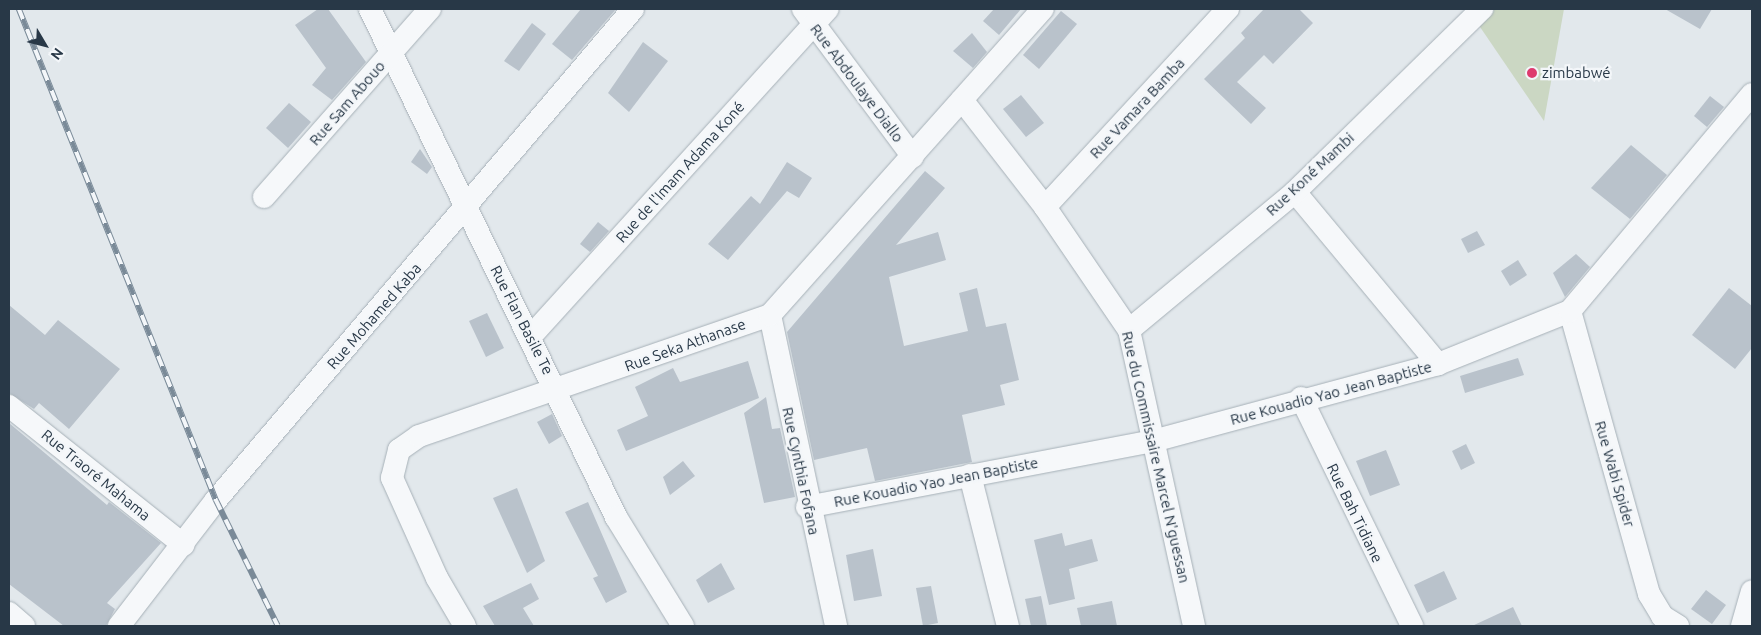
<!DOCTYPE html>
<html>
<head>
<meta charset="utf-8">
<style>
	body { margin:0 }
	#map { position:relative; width:1761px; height:635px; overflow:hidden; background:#e2e8ec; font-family:Ubuntu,sans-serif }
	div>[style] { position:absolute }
	.green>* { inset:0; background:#cbd7c3 }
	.building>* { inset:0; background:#b9c2cb }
	.roads { filter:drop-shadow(0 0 1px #a6b0b7) drop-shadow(0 0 1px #a6b0b7) }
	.minor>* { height:22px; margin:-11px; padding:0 11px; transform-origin:11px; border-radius:11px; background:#f6f8fa }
	.rail>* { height:5.5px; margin-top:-2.75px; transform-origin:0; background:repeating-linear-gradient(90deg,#f3f6f9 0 11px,#7a8a98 0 22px); box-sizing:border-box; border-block:1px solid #7a8a98 }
	.dots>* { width:14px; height:14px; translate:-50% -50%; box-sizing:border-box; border:2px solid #f3f6f9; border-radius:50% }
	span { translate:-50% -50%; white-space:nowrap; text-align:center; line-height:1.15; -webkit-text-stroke:4.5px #f3f6f9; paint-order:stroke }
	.poi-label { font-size:15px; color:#283847 }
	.left { translate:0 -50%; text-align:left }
	.street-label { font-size:15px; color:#283847 }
	.frame { position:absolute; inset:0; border:10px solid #283847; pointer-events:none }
	.north { position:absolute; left:20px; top:20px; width:50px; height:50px; -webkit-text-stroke:4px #f3f6f9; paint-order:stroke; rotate:127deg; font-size:14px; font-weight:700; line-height:20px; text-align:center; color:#283847 }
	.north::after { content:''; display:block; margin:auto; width:18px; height:22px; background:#283847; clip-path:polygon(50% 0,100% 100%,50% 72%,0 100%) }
</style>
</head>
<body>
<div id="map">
	<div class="green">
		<div style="clip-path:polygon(1496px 9px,1564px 9px,1544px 121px,1478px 24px,1475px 16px)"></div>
	</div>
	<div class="building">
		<div style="clip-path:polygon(318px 9px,328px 9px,366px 62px,332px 100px,312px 85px,326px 68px,295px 25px)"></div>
		<div style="clip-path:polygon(581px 9px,616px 9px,572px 60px,552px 44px)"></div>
		<div style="clip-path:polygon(994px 9px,1021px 9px,999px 35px,983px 21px)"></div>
		<div style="clip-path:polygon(1264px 9px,1299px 9px,1313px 23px,1273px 64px,1264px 55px,1237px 82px,1266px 108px,1251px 124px,1204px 79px,1245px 38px,1241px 33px)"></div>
		<div style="clip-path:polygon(1665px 9px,1712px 9px,1700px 29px)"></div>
		<div style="clip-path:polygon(1061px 11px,1077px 24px,1039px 69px,1023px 55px)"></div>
		<div style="clip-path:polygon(532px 23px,546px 34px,519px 71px,504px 61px)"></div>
		<div style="clip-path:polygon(972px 33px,987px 52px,973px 68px,953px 51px)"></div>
		<div style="clip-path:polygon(643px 42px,668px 61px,629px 112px,608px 93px)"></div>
		<div style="clip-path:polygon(1021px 95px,1044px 123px,1026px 137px,1003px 109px)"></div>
		<div style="clip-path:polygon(1710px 96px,1724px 107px,1707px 127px,1694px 116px)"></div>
		<div style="clip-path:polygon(289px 103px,311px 122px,288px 148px,266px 128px)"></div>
		<div style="clip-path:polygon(1631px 145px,1667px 175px,1630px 219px,1591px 188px)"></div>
		<div style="clip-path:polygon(420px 149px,432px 167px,427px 174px,411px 162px)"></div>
		<div style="clip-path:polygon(787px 162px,812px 178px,799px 198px,787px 191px,728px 260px,708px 244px,751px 196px,760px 204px)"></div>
		<div style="clip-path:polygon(925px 171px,945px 188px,896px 245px,938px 232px,946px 260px,889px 277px,904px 346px,968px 331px,959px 293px,977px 288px,986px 327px,1006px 323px,1019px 380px,1000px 385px,1005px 405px,962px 415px,972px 462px,875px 481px,867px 448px,814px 460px,787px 332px)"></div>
		<div style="clip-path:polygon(598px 222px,609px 231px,590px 252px,580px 244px)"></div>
		<div style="clip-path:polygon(1477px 231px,1485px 245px,1468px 253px,1461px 239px)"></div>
		<div style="clip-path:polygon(1576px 254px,1590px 267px,1565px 297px,1553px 273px)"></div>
		<div style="clip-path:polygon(1518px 260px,1527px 275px,1510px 286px,1501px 271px)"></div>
		<div style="clip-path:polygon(1729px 288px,1752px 306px,1752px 348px,1735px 369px,1692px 335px)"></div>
		<div style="clip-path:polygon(9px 305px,45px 335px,58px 320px,120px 369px,69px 429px,39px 403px,34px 409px,9px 393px)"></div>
		<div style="clip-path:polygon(487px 313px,504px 348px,486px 357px,469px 321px)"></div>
		<div style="clip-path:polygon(1518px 358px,1524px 375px,1465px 393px,1460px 376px)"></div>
		<div style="clip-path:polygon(748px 361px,759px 398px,626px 451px,617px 430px,648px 416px,635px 387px,673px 368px,680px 382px)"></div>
		<div style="clip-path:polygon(766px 397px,772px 429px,780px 428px,795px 497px,764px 503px,744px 413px)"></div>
		<div style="clip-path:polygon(552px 414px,562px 436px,549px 444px,537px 422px)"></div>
		<div style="clip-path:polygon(9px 423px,107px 505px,109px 502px,161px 543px,107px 603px,115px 609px,106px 626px,64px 626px,9px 584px)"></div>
		<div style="clip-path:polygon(1466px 444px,1475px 463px,1461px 470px,1452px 451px)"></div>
		<div style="clip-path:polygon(1386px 450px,1400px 485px,1370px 496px,1356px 461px)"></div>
		<div style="clip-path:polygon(683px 461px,695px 476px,670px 495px,663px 477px)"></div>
		<div style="clip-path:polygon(517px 488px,545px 561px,527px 573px,493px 498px)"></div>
		<div style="clip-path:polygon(588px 502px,627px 592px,606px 603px,593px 578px,598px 576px,565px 512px)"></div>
		<div style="clip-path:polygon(1062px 533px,1065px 546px,1092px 539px,1098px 561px,1069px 569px,1075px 599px,1049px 605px,1034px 540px)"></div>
		<div style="clip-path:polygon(873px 549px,882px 596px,854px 601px,846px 555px)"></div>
		<div style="clip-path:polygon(721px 563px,735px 589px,708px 603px,696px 580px)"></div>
		<div style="clip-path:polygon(1444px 571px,1457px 599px,1427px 613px,1414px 585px)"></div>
		<div style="clip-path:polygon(531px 583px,539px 599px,523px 608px,534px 626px,495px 626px,483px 606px)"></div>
		<div style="clip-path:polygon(931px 586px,938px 623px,923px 626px,916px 588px)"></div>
		<div style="clip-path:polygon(1706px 590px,1726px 605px,1712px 624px,1691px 609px)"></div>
		<div style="clip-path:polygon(1041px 596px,1047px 626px,1031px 626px,1025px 599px)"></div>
		<div style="clip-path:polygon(1112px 601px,1117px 626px,1081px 626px,1077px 608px)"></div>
		<div style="clip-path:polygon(1513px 607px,1522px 626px,1472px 626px)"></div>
	</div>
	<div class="roads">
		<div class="minor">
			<div style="left:370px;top:9px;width:564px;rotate:64.16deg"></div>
			<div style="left:616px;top:517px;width:128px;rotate:58.4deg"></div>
			<div style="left:803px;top:9px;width:184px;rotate:53.4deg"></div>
			<div style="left:962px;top:100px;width:135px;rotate:52.2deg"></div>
			<div style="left:1045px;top:207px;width:149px;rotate:55.7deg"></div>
			<div style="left:1129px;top:330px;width:303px;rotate:77.6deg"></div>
			<div style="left:1295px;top:192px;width:224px;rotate:50.3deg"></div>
			<div style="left:264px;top:197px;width:251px;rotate:-48.6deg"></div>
			<div style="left:1045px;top:207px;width:270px;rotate:-47.3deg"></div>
			<div style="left:1570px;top:311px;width:294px;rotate:74.4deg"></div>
			<div style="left:1649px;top:594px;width:26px;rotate:59deg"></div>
			<div style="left:1662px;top:616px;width:19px;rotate:32deg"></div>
			<div style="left:770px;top:315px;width:318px;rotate:78deg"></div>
			<div style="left:1129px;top:330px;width:216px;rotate:-39.7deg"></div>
			<div style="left:1295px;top:192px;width:262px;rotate:-44.4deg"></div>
			<div style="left:532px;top:335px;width:440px;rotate:-47.8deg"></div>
			<div style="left:1301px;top:398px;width:254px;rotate:64deg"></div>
			<div style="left:9px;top:406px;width:223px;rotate:38.5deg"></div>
			<div style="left:970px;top:475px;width:156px;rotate:75.9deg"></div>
			<div style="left:807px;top:507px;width:352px;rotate:-10.8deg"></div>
			<div style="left:1153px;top:441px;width:295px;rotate:-15.1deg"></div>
			<div style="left:1438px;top:364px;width:142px;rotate:-21.9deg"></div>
			<div style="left:1570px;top:311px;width:283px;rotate:-50deg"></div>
			<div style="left:9px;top:613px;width:20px;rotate:41deg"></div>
			<div style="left:119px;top:626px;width:159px;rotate:-52.4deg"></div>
			<div style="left:216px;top:500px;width:644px;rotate:-49.66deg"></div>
			<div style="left:465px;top:626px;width:56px;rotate:-120.3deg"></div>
			<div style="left:437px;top:578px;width:110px;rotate:-114.2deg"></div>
			<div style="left:392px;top:478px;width:29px;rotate:-76deg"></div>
			<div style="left:399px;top:450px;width:24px;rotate:-35deg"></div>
			<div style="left:419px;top:436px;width:371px;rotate:-19deg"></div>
			<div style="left:770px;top:315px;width:410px;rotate:-48.3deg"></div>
			<div style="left:1742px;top:626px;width:36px;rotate:-74deg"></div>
		</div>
	</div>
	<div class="rail">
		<div style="left:19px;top:9px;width:529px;rotate:68.14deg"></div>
		<div style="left:216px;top:500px;width:140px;rotate:63.8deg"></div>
	</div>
	<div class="dots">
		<div style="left:1532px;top:73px;background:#de3b6e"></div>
	</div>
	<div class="poi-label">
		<span class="left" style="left:1542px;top:73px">zimbabwé</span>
	</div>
	<div class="street-label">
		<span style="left:857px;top:83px;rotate:53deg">Rue Abdoulaye Diallo</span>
		<span style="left:347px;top:103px;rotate:-49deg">Rue Sam Abouo</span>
		<span style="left:1137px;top:108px;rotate:-47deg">Rue Vamara Bamba</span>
		<span style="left:680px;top:172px;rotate:-48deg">Rue de l'Imam Adama Koné</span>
		<span style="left:1310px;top:174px;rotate:-43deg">Rue Koné Mambi</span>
		<span style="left:374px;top:316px;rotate:-49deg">Rue Mohamed Kaba</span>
		<span style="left:522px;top:320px;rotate:63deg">Rue Flan Basile Te</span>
		<span style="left:685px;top:345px;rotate:-20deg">Rue Seka Athanase</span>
		<span style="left:1331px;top:393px;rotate:-15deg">Rue Kouadio Yao Jean Baptiste</span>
		<span style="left:1156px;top:457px;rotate:77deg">Rue du Commissaire Marcel N'guessan</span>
		<span style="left:801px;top:471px;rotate:78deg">Rue Cynthia Fofana</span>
		<span style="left:1615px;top:474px;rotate:74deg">Rue Wabi Spider</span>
		<span style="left:96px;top:475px;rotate:39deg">Rue Traoré Mahama</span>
		<span style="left:936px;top:482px;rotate:-11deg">Rue Kouadio Yao Jean Baptiste</span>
		<span style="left:1355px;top:513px;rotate:64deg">Rue Bah Tidiane</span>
	</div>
	<div class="frame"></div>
	<div class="north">N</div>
</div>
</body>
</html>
